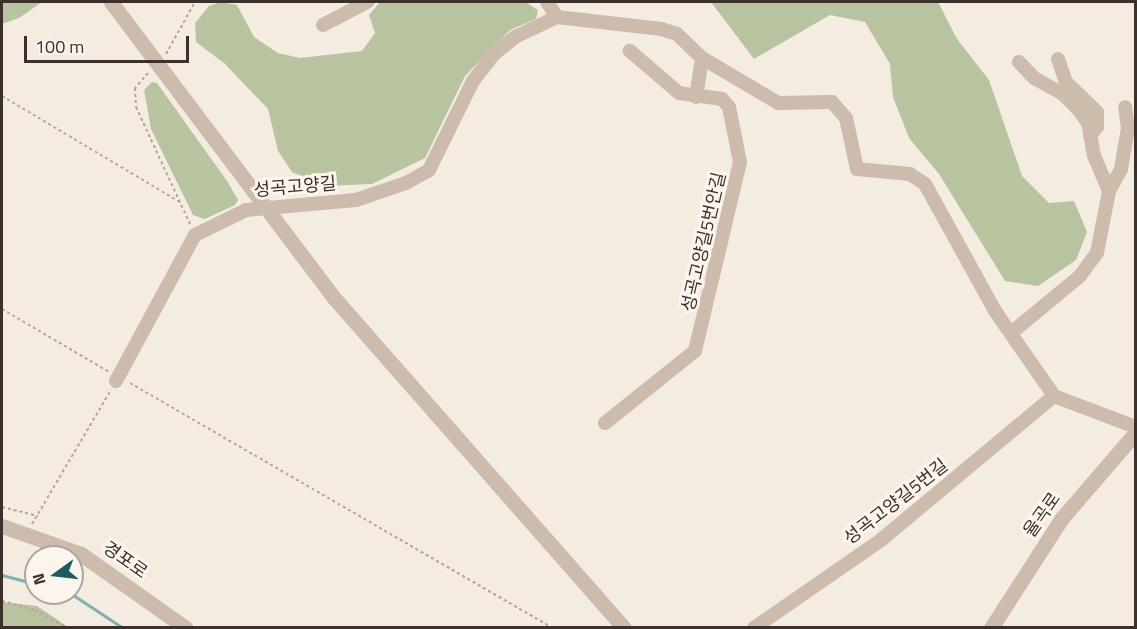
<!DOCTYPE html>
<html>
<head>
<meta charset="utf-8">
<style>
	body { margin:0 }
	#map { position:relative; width:1137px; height:629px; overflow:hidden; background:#f4ebe1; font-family:"Titillium Web","Noto Sans KR",sans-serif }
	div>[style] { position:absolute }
	.green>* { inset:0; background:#b8c4a0 }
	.stream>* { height:3px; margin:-1.5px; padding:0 1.5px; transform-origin:1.5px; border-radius:1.5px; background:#7fb0b2 }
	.path>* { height:2px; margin-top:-1px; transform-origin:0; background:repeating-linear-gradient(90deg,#b9a596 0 3px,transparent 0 6px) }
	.minor>* { height:14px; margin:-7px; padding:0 7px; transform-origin:7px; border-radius:7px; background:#cdbbac }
	.tertiary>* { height:15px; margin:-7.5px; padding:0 7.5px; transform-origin:7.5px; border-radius:7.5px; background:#cdbbac }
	span { translate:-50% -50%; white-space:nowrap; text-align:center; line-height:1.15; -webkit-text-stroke:6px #fbf5ee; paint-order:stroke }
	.street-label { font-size:18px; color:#3b302b }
	.frame { position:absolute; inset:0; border:3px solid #3b302b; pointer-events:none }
	.north { position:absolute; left:24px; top:545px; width:60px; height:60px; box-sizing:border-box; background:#fbf5ee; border:2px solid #aea6a0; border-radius:50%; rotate:255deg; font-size:16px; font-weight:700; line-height:24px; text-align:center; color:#3b302b }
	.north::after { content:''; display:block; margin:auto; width:21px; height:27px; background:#1f5a5e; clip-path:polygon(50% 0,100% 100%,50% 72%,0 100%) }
	.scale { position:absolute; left:24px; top:36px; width:165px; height:27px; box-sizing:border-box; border:3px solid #3b302b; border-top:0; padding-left:8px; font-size:18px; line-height:21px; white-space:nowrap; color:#3b302b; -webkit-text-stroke:4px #fbf5ee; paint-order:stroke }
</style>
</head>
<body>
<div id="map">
	<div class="green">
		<div style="clip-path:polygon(2px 2px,42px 2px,19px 18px,2px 24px)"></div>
		<div style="clip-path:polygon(221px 2px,237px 5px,254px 37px,278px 53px,300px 58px,362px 51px,375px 33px,369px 15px,380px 2px,525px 2px,538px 10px,536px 19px,510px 30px,465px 76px,425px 158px,372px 184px,324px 186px,292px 172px,278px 151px,268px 109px,224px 63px,196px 42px,195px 23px,209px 6px)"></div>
		<div style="clip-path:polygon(711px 2px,938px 2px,957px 39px,989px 80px,1022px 176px,1049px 203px,1074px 201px,1087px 232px,1076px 260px,1038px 286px,1005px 281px,939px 174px,909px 138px,893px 97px,890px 64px,865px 22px,830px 15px,754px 59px)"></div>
		<div style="clip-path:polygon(152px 82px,157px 83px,227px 181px,238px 200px,235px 205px,205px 219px,193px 215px,151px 129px,144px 90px)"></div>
		<div style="clip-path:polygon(2px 602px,37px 606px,68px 627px,2px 627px)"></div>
	</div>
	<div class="stream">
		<div style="left:2px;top:575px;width:35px;rotate:15deg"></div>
		<div style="left:70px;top:593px;width:64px;rotate:33.4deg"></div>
	</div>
	<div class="path">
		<div style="left:166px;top:54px;width:60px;rotate:-60.9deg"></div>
		<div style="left:148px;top:73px;width:20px;rotate:131deg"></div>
		<div style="left:135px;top:88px;width:19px;rotate:87deg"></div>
		<div style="left:136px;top:107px;width:129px;rotate:65.2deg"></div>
		<div style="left:2px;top:96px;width:207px;rotate:30.8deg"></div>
		<div style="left:2px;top:309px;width:124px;rotate:30.5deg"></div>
		<div style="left:130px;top:383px;width:489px;rotate:30.1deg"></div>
		<div style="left:2px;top:507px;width:37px;rotate:14deg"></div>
		<div style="left:32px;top:524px;width:156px;rotate:-59.5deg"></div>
		<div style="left:2px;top:601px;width:34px;rotate:15deg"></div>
		<div style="left:35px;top:610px;width:37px;rotate:29deg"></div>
	</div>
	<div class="minor">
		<div style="left:547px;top:2px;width:18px;rotate:56deg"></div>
		<div style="left:557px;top:17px;width:105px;rotate:6.6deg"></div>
		<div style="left:661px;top:29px;width:17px;rotate:17deg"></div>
		<div style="left:677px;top:34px;width:35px;rotate:44deg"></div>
		<div style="left:702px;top:58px;width:88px;rotate:30.6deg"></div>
		<div style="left:778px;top:103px;width:54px;rotate:-1.1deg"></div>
		<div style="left:832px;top:102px;width:21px;rotate:49deg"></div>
		<div style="left:846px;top:118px;width:52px;rotate:77.8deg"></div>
		<div style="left:857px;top:169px;width:53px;rotate:5.4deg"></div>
		<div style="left:910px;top:174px;width:18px;rotate:34deg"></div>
		<div style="left:925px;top:184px;width:145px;rotate:61.1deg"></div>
		<div style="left:995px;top:311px;width:103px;rotate:55.2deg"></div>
		<div style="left:1054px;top:396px;width:88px;rotate:20.7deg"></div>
		<div style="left:323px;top:25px;width:50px;rotate:-27.6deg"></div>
		<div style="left:1058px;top:59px;width:24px;rotate:71deg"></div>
		<div style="left:1066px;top:82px;width:43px;rotate:44.1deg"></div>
		<div style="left:1097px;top:112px;width:15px;rotate:90deg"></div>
		<div style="left:1097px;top:127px;width:11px;rotate:131deg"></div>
		<div style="left:696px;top:97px;width:39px;rotate:-81deg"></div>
		<div style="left:1109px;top:191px;width:25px;rotate:-61deg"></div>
		<div style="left:1121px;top:169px;width:42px;rotate:-80.3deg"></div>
		<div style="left:1128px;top:128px;width:21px;rotate:-98deg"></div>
		<div style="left:1011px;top:333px;width:89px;rotate:-39.6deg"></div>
		<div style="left:1080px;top:276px;width:29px;rotate:-54deg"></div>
		<div style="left:1097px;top:253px;width:63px;rotate:-79deg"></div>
		<div style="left:1109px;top:191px;width:38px;rotate:-113deg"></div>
		<div style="left:1094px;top:156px;width:34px;rotate:-100deg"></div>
		<div style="left:1088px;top:123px;width:16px;rotate:-125deg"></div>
		<div style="left:1079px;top:110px;width:23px;rotate:-135deg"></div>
		<div style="left:1063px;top:94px;width:33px;rotate:-151deg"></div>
		<div style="left:1034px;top:78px;width:22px;rotate:-133deg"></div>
		<div style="left:116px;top:381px;width:166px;rotate:-61.6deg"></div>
		<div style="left:195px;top:235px;width:57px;rotate:-26.1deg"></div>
		<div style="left:246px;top:210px;width:110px;rotate:-5.2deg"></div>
		<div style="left:356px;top:200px;width:53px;rotate:-18.8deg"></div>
		<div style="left:406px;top:183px;width:26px;rotate:-29deg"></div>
		<div style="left:429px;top:170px;width:99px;rotate:-63.7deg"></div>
		<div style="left:473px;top:81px;width:34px;rotate:-52deg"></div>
		<div style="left:494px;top:54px;width:27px;rotate:-39deg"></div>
		<div style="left:515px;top:37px;width:47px;rotate:-25.5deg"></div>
		<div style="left:605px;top:423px;width:115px;rotate:-38.7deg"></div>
		<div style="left:695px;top:351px;width:194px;rotate:-76.6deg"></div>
		<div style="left:740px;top:162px;width:56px;rotate:-101.3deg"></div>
		<div style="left:729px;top:107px;width:11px;rotate:-131deg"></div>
		<div style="left:722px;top:99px;width:43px;rotate:-172.1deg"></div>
		<div style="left:679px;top:93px;width:65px;rotate:-139.4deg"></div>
		<div style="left:754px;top:628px;width:155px;rotate:-34.7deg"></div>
		<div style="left:881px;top:540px;width:225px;rotate:-39.8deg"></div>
	</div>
	<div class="tertiary">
		<div style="left:111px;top:2px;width:372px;rotate:53deg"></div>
		<div style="left:335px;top:299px;width:438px;rotate:48.7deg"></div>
		<div style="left:2px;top:526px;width:84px;rotate:19.5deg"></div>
		<div style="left:81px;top:554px;width:128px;rotate:35.2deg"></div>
		<div style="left:991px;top:628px;width:131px;rotate:-57.2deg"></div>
		<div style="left:1062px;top:518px;width:113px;rotate:-49.3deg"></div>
	</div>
	<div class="street-label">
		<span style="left:295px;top:187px;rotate:-5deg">성곡고양길</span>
		<span style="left:704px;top:242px;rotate:-77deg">성곡고양길5번안길</span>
		<span style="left:896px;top:502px;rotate:-38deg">성곡고양길5번길</span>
		<span style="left:1042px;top:515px;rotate:-55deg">율곡로</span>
		<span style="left:125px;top:560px;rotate:35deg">경포로</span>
	</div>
	<div class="frame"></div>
	<div class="north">N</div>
	<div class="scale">100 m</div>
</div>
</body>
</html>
